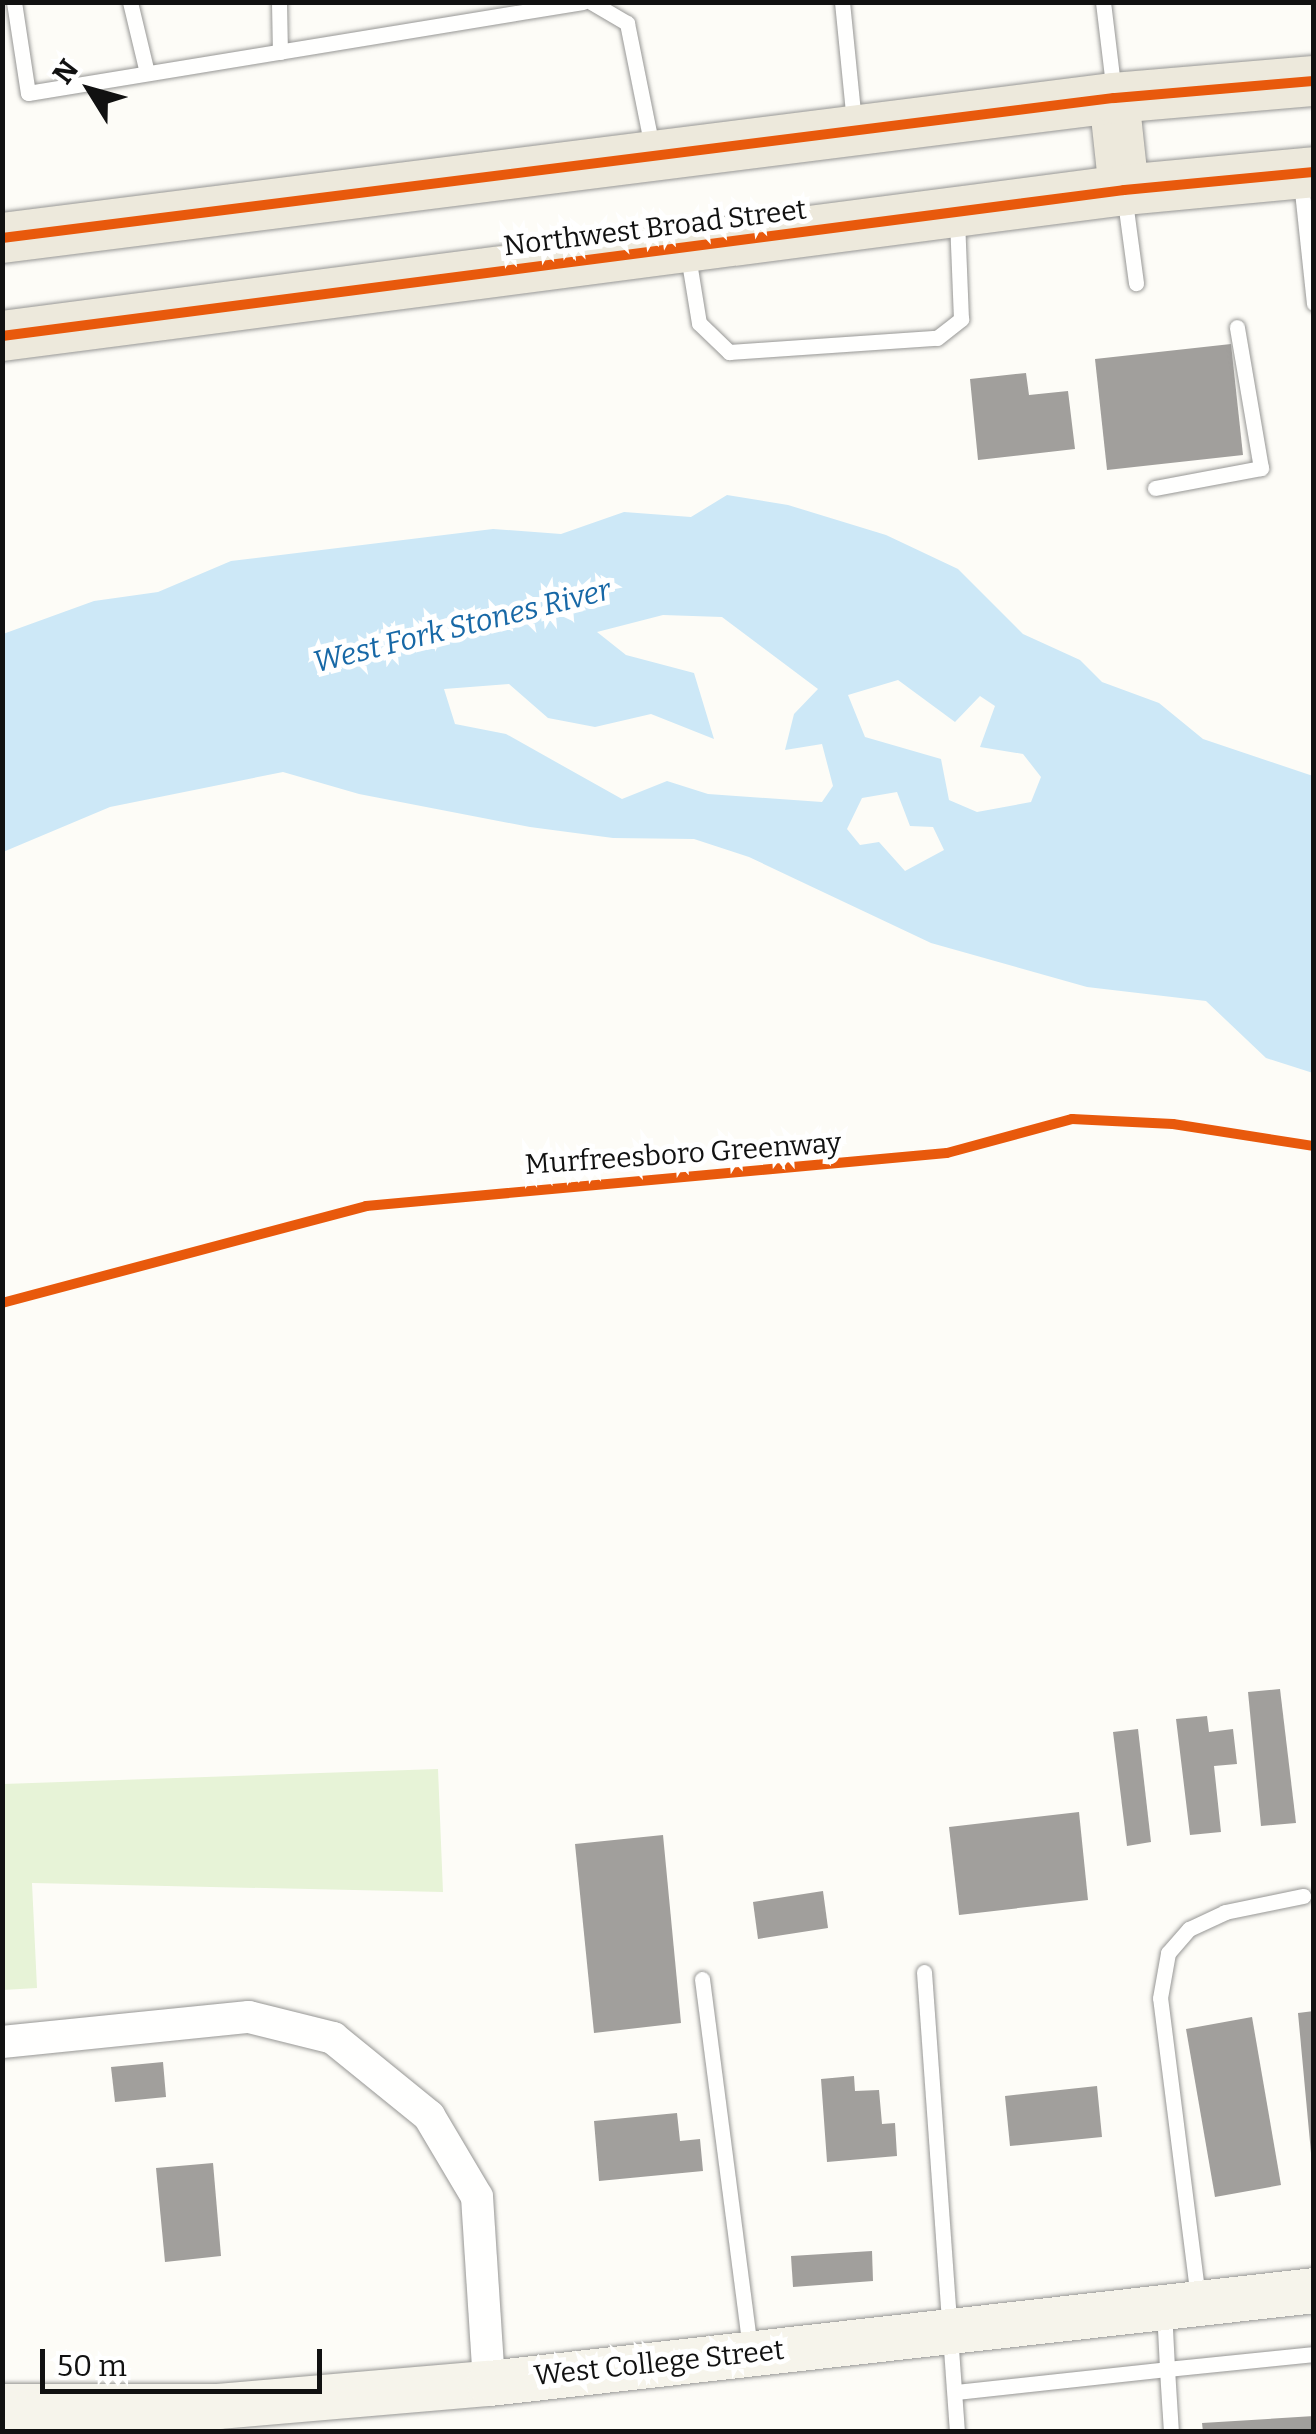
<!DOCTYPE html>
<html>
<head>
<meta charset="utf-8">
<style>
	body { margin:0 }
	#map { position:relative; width:1316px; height:2434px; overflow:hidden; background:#fdfcf7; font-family:Bitter,serif }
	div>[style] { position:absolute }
	.green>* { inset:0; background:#e7f3d7 }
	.water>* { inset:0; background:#cde8f7 }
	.building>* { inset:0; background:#a19f9c }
	.roads { filter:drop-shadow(0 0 2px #979795) drop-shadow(0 0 2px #979795) }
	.lane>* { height:15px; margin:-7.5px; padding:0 7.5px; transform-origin:7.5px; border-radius:7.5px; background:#fffffe }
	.street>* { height:32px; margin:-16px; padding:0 16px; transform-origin:16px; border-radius:16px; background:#fffffe }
	.secondary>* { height:45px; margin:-22.5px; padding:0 22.5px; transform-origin:22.5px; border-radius:22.5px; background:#f6f4eb }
	.primary>* { height:50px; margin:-25px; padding:0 25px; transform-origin:25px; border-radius:25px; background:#ede9dc }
	.cycleway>* { height:10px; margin:-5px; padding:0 5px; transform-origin:5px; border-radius:5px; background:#e8590c }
	span { translate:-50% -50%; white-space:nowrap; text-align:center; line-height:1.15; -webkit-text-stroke:10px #fff; paint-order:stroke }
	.street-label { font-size:28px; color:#111 }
	.water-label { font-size:30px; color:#1768a6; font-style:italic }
	.frame { position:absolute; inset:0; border:5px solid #111; pointer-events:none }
	.north { position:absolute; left:40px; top:40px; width:100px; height:100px; -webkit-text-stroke:8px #fff; paint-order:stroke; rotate:307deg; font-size:28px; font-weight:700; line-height:40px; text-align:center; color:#111 }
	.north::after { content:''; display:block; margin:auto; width:35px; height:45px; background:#111; clip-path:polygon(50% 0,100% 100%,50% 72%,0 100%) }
	.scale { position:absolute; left:40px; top:2349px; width:282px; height:45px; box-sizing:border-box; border:5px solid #111; border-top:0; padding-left:12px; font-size:30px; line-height:35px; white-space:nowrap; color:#111; -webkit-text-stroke:8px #fff; paint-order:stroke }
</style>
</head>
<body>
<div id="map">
	<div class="green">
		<div style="clip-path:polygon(438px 1769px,443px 1892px,32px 1883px,37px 1988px,3px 1990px,3px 1784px)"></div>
	</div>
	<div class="water">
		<div style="clip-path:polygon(evenodd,727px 495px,788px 505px,886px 535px,958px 569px,1023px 634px,1080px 660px,1102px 682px,1159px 703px,1203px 739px,1313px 776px,1313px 1073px,1266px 1058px,1206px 1001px,1087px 987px,931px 943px,749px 857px,694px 839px,613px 838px,530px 827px,359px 794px,283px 772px,110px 807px,3px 852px,3px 634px,94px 601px,158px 592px,231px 561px,493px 529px,561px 534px,624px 512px,691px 517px,727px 495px,663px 615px,722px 617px,818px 689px,794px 714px,785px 750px,822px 744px,833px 786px,822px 802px,708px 794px,667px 781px,622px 799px,506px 734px,455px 724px,444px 689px,509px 684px,548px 718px,595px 727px,651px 714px,714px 739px,694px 673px,626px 655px,597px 632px,663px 615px,727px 495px,898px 680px,955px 722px,980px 696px,995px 706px,980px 747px,1023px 754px,1041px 777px,1031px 802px,977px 812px,949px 800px,941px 759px,865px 737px,848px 695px,898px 680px,727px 495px,897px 792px,910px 826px,933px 827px,944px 850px,905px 871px,879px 842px,860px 845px,847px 829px,862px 798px,897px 792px)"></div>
	</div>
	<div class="building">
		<div style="clip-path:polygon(1231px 344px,1243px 455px,1107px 470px,1095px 359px)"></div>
		<div style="clip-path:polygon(1026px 373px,1029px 395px,1068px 391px,1075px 449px,978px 460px,970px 379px)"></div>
		<div style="clip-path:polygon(1280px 1689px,1296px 1823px,1261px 1826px,1248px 1692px)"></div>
		<div style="clip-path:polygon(1207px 1716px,1209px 1732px,1233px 1729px,1237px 1764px,1214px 1766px,1221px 1832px,1190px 1835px,1176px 1719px)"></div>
		<div style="clip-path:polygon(1138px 1729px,1151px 1842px,1127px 1846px,1113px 1732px)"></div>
		<div style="clip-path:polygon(1079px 1812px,1088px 1900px,959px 1915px,949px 1827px)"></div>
		<div style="clip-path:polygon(663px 1835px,681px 2023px,594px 2033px,575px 1844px)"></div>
		<div style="clip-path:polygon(823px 1891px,828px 1928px,758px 1939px,753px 1902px)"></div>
		<div style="clip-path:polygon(1314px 2011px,1314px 2153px,1311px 2153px,1298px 2013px)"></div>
		<div style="clip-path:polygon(1252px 2017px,1281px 2185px,1215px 2197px,1186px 2029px)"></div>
		<div style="clip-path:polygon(163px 2062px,166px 2097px,115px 2102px,111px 2067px)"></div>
		<div style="clip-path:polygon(854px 2076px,855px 2091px,879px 2090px,882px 2124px,895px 2123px,897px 2156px,827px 2162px,821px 2079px)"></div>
		<div style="clip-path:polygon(1097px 2086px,1102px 2137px,1010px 2146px,1005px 2096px)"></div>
		<div style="clip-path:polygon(677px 2113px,680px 2141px,700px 2139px,703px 2171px,599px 2181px,594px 2121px)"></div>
		<div style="clip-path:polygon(213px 2163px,221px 2256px,165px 2262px,156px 2168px)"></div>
		<div style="clip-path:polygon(872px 2251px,873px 2281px,793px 2287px,791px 2256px)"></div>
		<div style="clip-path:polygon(1314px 2416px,1314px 2432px,1203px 2432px,1202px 2423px)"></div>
	</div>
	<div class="roads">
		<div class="lane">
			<div style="left:14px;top:2px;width:92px;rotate:81.3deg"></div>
			<div style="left:28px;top:93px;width:562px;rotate:-9.31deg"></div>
			<div style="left:130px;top:2px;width:73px;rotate:76.5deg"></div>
			<div style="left:279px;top:2px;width:50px;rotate:88.9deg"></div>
			<div style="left:591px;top:2px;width:42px;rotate:30.3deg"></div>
			<div style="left:627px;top:23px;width:132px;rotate:78.6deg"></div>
			<div style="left:842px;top:2px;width:122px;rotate:84.3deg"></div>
			<div style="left:1103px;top:2px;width:92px;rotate:83.1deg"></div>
			<div style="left:1301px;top:182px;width:122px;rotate:83.9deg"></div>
			<div style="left:1124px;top:194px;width:90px;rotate:82.3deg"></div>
			<div style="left:688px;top:256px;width:68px;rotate:80.7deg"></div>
			<div style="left:699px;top:323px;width:42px;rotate:44deg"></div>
			<div style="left:729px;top:352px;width:208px;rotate:-3.9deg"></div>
			<div style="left:937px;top:338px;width:31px;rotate:-38deg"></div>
			<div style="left:961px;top:319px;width:99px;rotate:-92.3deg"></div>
			<div style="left:1155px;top:488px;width:108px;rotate:-10.7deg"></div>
			<div style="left:1261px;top:468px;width:143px;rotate:-99.7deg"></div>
			<div style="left:924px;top:1972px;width:461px;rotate:85.9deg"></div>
			<div style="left:702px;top:1979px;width:373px;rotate:82.6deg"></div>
			<div style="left:1198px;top:2298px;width:302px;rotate:-97.2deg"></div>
			<div style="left:1160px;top:1998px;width:46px;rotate:-79.9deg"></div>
			<div style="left:1168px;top:1953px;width:32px;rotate:-49deg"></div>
			<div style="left:1189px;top:1929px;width:40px;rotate:-25deg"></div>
			<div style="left:1225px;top:1912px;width:80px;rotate:-11.6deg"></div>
			<div style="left:1164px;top:2309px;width:60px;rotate:87.1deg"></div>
			<div style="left:1167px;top:2369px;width:148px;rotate:-5.8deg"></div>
			<div style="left:956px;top:2392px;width:212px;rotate:-6.2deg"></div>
			<div style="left:1167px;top:2369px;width:63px;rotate:86.4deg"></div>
		</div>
		<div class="street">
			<div style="left:2px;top:2042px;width:248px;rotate:-5.8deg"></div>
			<div style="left:249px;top:2017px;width:87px;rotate:14deg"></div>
			<div style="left:333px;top:2038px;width:124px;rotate:39.1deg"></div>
			<div style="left:429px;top:2116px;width:94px;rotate:59.3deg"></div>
			<div style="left:477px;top:2197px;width:186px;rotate:86.3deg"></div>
		</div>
		<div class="secondary">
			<div style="left:2px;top:2406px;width:216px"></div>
			<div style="left:218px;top:2406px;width:272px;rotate:-4.9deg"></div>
			<div style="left:489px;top:2383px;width:830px;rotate:-6.43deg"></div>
		</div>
		<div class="primary">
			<div style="left:1114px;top:98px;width:93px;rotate:83.8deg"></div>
			<div style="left:2px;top:238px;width:1121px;rotate:-7.18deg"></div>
			<div style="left:1114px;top:98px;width:201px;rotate:-4.9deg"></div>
			<div style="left:2px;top:336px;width:1131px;rotate:-7.41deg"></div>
			<div style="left:1124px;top:190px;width:191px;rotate:-5.4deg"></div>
		</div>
	</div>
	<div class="cycleway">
		<div style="left:2px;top:238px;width:1121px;rotate:-7.18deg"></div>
		<div style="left:1114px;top:98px;width:201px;rotate:-4.9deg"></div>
		<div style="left:2px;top:336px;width:1131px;rotate:-7.41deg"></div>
		<div style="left:1124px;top:190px;width:191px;rotate:-5.4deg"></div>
		<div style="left:2px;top:1303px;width:377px;rotate:-14.9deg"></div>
		<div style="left:366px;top:1206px;width:583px;rotate:-5.21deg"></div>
		<div style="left:947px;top:1153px;width:130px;rotate:-15.2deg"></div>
		<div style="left:1072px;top:1119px;width:101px;rotate:2.8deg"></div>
		<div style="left:1173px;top:1124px;width:143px;rotate:8.9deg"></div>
	</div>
	<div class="street-label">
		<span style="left:655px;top:228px;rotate:-7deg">Northwest Broad Street</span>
		<span style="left:683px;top:1154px;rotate:-4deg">Murfreesboro Greenway</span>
		<span style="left:659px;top:2363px;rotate:-6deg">West College Street</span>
	</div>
	<div class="water-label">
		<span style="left:462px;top:626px;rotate:-14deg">West Fork Stones River</span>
	</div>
	<div class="frame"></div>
	<div class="north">N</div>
	<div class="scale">50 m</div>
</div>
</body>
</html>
